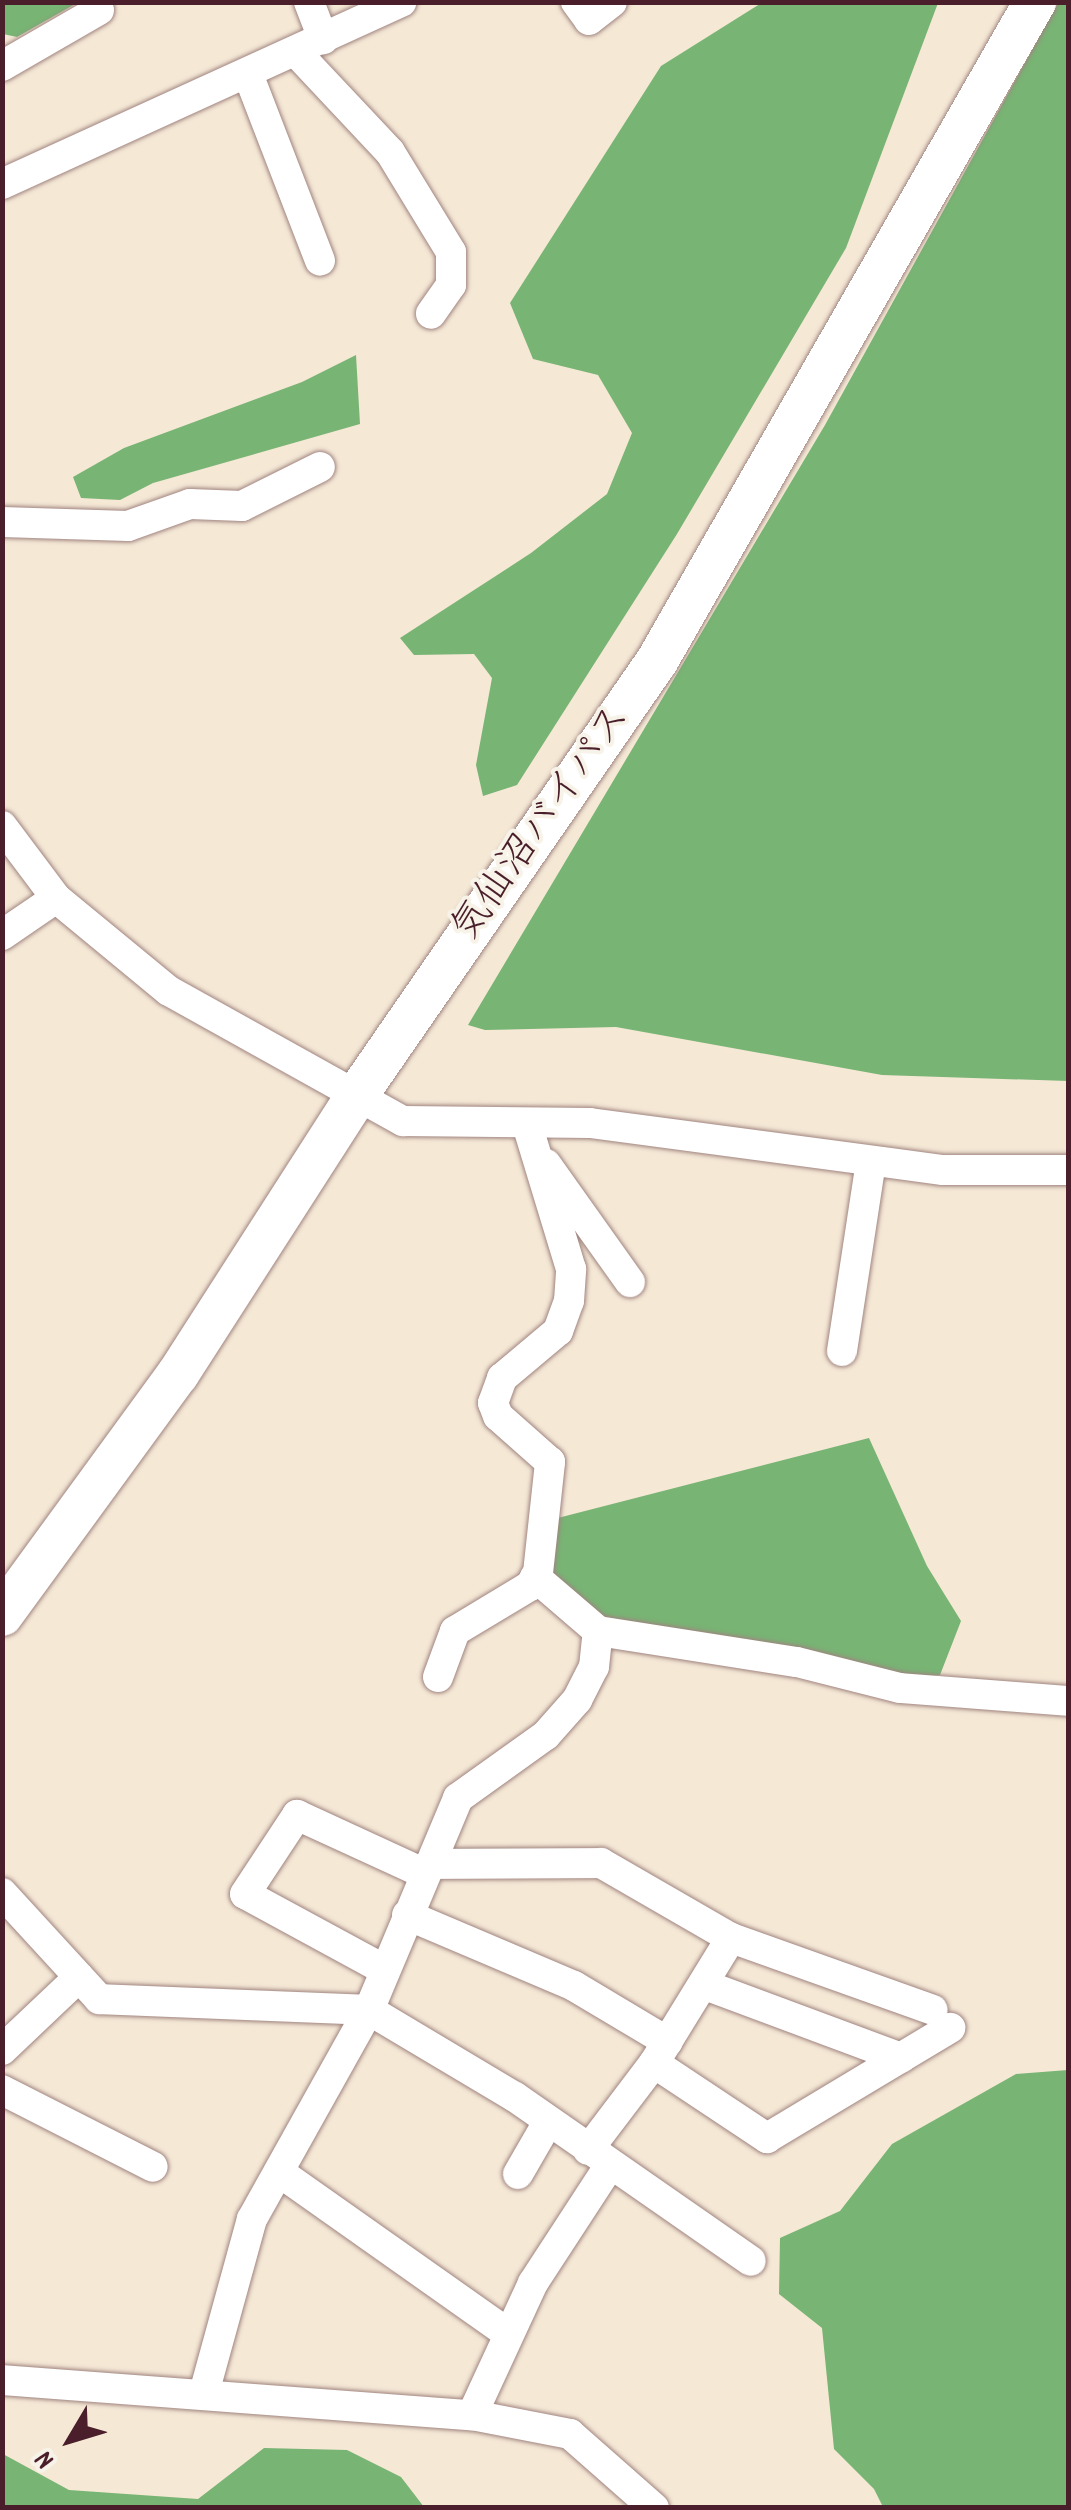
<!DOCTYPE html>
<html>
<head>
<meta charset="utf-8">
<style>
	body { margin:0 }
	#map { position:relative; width:1071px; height:2510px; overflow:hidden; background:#f5e8d5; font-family:Dekko,"Klee One",sans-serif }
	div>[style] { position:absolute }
	.forest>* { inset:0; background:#78b474 }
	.roads { filter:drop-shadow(0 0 2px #a08480) drop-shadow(0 0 2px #a08480) }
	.minor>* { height:30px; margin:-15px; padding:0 15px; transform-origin:15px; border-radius:15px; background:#fff }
	.highway>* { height:42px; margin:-21px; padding:0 21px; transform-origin:21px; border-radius:21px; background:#fff }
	span { translate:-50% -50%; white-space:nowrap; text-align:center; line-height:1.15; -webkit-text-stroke:8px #f7f3e8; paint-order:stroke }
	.street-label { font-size:40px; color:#4a1f2b }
	.frame { position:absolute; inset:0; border:5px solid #4a1f2b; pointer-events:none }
	.north { position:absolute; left:20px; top:2390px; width:100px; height:100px; -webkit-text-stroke:8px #f7f3e8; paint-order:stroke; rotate:232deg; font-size:28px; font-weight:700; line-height:40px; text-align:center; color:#4a1f2b }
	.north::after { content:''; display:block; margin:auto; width:35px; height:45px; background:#4a1f2b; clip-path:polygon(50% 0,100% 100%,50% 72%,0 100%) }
</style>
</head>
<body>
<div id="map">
	<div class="forest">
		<div style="clip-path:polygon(763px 2px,938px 3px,846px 248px,677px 534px,517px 785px,483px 796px,476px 765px,492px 678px,474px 654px,414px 655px,400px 638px,531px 553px,607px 494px,632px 433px,598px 375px,533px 359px,510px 303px,661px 66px)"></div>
		<div style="clip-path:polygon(2px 3px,3px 2px,77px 3px,17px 37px,3px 34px)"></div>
		<div style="clip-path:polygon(1058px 3px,1068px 3px,1068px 1081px,882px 1075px,616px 1027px,485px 1030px,468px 1025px,825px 425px)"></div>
		<div style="clip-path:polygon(356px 355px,360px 424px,153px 483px,120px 500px,81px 498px,73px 477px,124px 448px,302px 382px)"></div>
		<div style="clip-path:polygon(869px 1438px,927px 1566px,961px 1621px,940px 1675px,901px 1680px,583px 1612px,552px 1572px,550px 1520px)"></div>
		<div style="clip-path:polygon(1068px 2070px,1068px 2507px,883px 2507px,874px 2489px,834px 2449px,822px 2328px,779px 2294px,780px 2238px,840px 2211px,892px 2144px,1016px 2074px)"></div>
		<div style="clip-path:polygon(264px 2448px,347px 2450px,401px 2477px,424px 2507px,3px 2507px,3px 2454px,69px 2490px,198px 2499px)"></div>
	</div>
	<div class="roads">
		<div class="minor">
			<div style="left:309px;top:2px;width:40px;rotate:69deg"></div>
			<div style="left:576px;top:2px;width:22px;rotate:54deg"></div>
			<div style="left:589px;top:20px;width:29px;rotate:-38deg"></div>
			<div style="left:296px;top:52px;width:137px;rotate:46.8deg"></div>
			<div style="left:390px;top:152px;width:117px;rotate:58.6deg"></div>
			<div style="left:451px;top:252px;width:33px;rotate:90deg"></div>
			<div style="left:451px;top:285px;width:35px;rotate:125deg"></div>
			<div style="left:2px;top:66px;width:112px;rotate:-30deg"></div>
			<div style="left:248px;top:74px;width:200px;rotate:68.9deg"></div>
			<div style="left:2px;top:184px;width:439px;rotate:-24.5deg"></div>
			<div style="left:2px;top:522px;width:126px;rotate:1.8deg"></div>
			<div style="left:128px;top:526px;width:66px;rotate:-19.5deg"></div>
			<div style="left:190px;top:504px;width:52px;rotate:2.2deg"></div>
			<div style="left:242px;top:506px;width:87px;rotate:-26.6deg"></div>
			<div style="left:2px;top:826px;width:90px;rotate:53.1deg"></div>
			<div style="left:56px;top:898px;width:146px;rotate:39.5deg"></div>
			<div style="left:169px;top:991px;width:268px;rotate:29.1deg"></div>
			<div style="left:403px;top:1121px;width:187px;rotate:0.6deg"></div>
			<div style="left:590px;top:1123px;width:356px;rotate:7.6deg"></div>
			<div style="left:943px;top:1170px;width:125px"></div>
			<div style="left:2px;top:935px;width:65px;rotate:-34.4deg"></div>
			<div style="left:546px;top:1164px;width:145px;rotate:54.6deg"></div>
			<div style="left:842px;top:1351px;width:191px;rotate:-81.3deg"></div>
			<div style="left:598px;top:1631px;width:201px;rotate:8.9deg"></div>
			<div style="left:797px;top:1662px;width:106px;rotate:14.2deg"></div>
			<div style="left:900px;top:1688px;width:169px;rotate:4.4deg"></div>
			<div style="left:438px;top:1677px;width:49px;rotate:-69.7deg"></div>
			<div style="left:455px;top:1631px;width:87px;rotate:-31deg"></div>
			<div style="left:530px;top:1586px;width:15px;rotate:-58deg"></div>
			<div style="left:538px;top:1573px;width:112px;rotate:-83.8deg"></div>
			<div style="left:550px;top:1462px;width:69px;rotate:-138.5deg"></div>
			<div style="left:498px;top:1416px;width:14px;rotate:-111deg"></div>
			<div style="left:493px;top:1403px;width:27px;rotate:-70deg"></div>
			<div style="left:502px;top:1378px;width:73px;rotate:-40deg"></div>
			<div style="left:558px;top:1331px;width:32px;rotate:-70deg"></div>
			<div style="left:569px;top:1301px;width:32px;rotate:-86deg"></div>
			<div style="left:571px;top:1269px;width:152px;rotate:-106.9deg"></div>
			<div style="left:432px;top:1864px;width:169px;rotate:-0.3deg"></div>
			<div style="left:601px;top:1863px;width:150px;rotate:30deg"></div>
			<div style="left:731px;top:1938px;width:214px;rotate:19.6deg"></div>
			<div style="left:2px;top:1893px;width:144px;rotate:47.5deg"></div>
			<div style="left:99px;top:1999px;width:270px;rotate:2.3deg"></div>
			<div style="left:369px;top:2010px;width:170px;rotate:30.8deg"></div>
			<div style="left:515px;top:2097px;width:287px;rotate:34.8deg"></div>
			<div style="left:407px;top:1915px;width:181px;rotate:23deg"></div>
			<div style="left:574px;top:1986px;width:109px;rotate:30.8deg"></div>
			<div style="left:385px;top:1970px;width:159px;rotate:-151.5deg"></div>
			<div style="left:245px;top:1894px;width:95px;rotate:-56.6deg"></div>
			<div style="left:297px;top:1815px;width:141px;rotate:24.7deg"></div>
			<div style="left:705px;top:1985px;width:209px;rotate:20.4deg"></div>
			<div style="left:2px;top:2050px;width:106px;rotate:-43.5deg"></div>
			<div style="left:654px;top:2063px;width:136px;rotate:33.6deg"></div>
			<div style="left:767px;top:2138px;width:214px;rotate:-31deg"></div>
			<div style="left:2px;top:2090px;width:169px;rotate:27deg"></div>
			<div style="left:588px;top:2150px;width:109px;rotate:-52.8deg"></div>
			<div style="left:654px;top:2063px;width:147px;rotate:-58.4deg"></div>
			<div style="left:279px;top:2172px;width:281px;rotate:35.2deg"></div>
			<div style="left:518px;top:2174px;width:60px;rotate:-60deg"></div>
			<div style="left:2px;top:2380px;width:471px;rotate:4.3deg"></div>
			<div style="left:472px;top:2415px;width:100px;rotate:11deg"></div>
			<div style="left:570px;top:2434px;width:112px;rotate:41.4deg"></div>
			<div style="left:204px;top:2393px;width:180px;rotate:-74.6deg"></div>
			<div style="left:252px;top:2219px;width:240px;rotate:-60.8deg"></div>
			<div style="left:369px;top:2010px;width:230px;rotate:-67.2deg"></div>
			<div style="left:458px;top:1798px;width:108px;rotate:-35.6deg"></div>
			<div style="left:546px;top:1735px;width:47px;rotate:-48.5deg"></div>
			<div style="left:577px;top:1700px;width:37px;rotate:-63deg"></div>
			<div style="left:594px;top:1667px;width:36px;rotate:-84deg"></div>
			<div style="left:598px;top:1631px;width:83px;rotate:-139.4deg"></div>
			<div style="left:472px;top:2415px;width:145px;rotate:-65.2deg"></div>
			<div style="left:533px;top:2283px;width:141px;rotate:-56.9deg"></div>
		</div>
		<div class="highway">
			<div style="left:2px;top:1615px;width:298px;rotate:-53.9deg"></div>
			<div style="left:178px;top:1374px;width:331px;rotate:-57.3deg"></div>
			<div style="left:357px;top:1095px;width:528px;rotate:-55.35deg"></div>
			<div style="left:657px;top:661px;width:760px;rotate:-60.16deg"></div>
		</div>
	</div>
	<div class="street-label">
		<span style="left:544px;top:825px;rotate:-55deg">気仙沼バイパス</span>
	</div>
	<div class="frame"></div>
	<div class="north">N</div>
</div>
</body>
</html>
